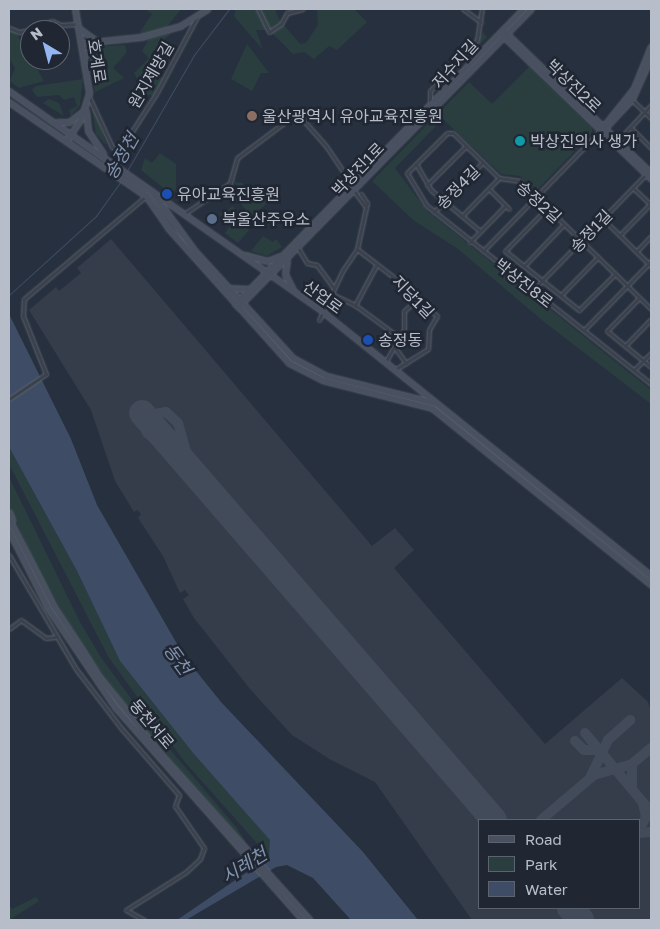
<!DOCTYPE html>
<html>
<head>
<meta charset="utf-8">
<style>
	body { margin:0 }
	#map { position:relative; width:660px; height:929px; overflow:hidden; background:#27303e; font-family:"Golos Text","Noto Sans KR",sans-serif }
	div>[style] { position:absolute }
	.airport>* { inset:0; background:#353d4b }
	.green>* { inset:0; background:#2a3e40 }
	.water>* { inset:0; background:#3e4d65 }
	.stream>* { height:1px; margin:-0.5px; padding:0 0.5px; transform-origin:0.5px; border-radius:0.5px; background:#3e4d65 }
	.taxiway>* { height:10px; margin:-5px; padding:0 5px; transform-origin:5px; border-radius:5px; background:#424b5a }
	.runway>* { height:26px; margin:-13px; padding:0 13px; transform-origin:13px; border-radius:13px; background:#424b5a }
	.roads { filter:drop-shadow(0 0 1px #59606c) drop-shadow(0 0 1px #59606c) }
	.street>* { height:3px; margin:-1.5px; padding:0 1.5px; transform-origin:1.5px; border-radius:1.5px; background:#3b424e }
	.secondary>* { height:5px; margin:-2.5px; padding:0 2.5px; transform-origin:2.5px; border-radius:2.5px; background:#495161 }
	.dots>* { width:14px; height:14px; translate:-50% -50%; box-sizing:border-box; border:2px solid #202733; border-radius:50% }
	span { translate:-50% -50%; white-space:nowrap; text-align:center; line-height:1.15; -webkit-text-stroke:5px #202733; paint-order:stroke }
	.street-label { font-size:16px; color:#b7bec9 }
	.poi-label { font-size:16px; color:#b7bec9 }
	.left { translate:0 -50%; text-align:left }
	.water-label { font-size:18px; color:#8193ae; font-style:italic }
	.frame { position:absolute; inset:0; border:10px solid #b7bec9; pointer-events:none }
	.legend { position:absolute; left:478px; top:819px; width:162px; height:90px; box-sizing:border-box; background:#202733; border:1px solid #5c636f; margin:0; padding:6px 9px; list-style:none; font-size:15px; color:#b7bec9 }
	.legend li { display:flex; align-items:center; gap:10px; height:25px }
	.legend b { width:25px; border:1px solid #5c636f }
	.north { position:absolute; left:20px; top:20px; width:50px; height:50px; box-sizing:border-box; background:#202733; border:1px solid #5c636f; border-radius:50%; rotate:323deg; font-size:14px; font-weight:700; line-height:20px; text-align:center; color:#b7bec9 }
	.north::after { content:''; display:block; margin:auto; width:18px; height:22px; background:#95b5f0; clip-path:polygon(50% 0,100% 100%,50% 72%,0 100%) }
</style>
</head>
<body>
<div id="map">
	<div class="airport">
		<div style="clip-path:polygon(evenodd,111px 239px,372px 546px,395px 528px,414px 550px,394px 568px,545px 744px,622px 678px,648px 702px,651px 710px,651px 920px,472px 920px,375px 782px,331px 760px,292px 735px,250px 689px,194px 618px,183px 599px,189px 595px,185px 590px,180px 593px,163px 556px,138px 518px,141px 514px,137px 510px,134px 512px,115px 481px,91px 410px,29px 310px,56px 287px,59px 291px,81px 273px,77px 268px,111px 239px,479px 820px,639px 820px,639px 908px,479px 908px,479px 820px)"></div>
	</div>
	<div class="green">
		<div style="clip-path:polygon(145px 9px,181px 9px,166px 28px,141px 35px,140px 32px,152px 14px)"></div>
		<div style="clip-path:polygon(236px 9px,275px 9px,281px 24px,270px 30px,256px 30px,263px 50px,234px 16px)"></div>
		<div style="clip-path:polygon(317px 9px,354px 9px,367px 22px,337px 50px,329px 46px,314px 59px,304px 52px,293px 54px,271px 32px,283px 24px,300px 44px,306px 43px,318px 25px)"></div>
		<div style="clip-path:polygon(9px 30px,16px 33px,44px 81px,19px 88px,10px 81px,15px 68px,9px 58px)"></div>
		<div style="clip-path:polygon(483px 32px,487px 37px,431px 94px,475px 46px)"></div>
		<div style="clip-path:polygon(171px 33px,161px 43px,163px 48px,147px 67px,150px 71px,143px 74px,151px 85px,158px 76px,163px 78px,153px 96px,145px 94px,134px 73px,149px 58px,142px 51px,148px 40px)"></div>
		<div style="clip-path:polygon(247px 44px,269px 73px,261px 73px,252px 91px,231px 79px)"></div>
		<div style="clip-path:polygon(125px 45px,127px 52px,113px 68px,124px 78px,95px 92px,89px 54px,96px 47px)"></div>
		<div style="clip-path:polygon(529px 67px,592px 128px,592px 133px,537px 190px,520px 176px,501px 174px,443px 119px,395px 168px,427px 211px,651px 390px,651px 404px,543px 321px,458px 249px,413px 220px,372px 181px,469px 82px,492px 104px)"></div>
		<div style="clip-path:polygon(83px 79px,80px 105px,71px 116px,69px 110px,77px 106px,74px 97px,64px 100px,59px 95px,37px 97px,32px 90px,36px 86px)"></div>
		<div style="clip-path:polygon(49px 99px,59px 103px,64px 116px,43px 103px)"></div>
		<div style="clip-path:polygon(92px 109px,94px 109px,107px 146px,96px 134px)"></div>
		<div style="clip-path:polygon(160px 153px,176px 164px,176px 189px,171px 194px,141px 170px,145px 158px,152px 163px)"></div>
		<div style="clip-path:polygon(234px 182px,243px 183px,243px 191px,251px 195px,277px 194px,254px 215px,248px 213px,236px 197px,240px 190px)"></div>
		<div style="clip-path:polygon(233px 206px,249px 230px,238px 243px,225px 233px,232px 223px,220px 214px)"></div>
		<div style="clip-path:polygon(263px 236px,273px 242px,276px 239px,282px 247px,267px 256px,251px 251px)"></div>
		<div style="clip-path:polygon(9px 447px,77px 571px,120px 661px,193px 753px,271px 840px,269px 857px,184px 761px,109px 658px,9px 464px)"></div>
		<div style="clip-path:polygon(9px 477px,80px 622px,100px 656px,156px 733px,237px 828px,248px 846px,140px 724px,86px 651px,41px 577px,18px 526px,9px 505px)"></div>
		<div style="clip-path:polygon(36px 897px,39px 901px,9px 920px,9px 906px,12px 909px)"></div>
	</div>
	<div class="water">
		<div style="clip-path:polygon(9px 314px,71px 439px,97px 505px,184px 656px,221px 702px,363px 852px,418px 920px,351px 920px,313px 878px,287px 865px,276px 867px,186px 920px,177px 920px,269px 857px,270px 840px,193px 753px,120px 661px,77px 571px,9px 447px)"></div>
	</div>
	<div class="stream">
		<div style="left:127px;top:171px;width:134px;rotate:-60deg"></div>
		<div style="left:194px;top:55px;width:58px;rotate:-52.7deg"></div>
		<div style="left:9px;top:295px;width:118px;rotate:-42.2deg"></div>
		<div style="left:96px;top:216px;width:43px;rotate:-54.5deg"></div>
	</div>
	<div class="taxiway">
		<div style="left:180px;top:458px;width:41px;rotate:-142.9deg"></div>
		<div style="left:147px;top:433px;width:11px;rotate:-112deg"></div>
		<div style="left:143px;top:423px;width:10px;rotate:-53deg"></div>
		<div style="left:149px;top:415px;width:17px;rotate:-10deg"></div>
		<div style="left:166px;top:412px;width:16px;rotate:43deg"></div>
		<div style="left:178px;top:423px;width:48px;rotate:74.2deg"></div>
		<div style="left:191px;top:469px;width:11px;rotate:56deg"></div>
		<div style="left:585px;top:733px;width:103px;rotate:50.1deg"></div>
		<div style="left:575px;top:741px;width:13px;rotate:45deg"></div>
		<div style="left:584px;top:750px;width:15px"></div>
		<div style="left:590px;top:778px;width:42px;rotate:-64.7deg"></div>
		<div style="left:608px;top:740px;width:30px;rotate:-42deg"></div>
		<div style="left:632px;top:789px;width:25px;rotate:-90deg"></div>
		<div style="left:632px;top:764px;width:25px;rotate:-40deg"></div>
		<div style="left:491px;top:817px;width:6px;rotate:31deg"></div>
		<div style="left:541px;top:820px;width:70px;rotate:-40.3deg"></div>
		<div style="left:594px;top:775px;width:40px;rotate:-16deg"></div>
		<div style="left:640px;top:828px;width:13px;rotate:-61deg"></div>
		<div style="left:646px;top:817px;width:14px;rotate:-102deg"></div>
		<div style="left:639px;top:833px;width:12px;rotate:-5deg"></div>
		<div style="left:576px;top:908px;width:13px;rotate:67deg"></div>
	</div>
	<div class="runway">
		<div style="left:142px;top:413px;width:538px;rotate:49.14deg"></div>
		<div style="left:570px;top:908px;width:16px;rotate:47deg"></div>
	</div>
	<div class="roads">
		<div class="street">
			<div style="left:258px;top:9px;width:25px;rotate:64deg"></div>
			<div style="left:269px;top:32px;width:14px;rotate:-34deg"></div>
			<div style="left:281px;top:24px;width:13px;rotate:-61deg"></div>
			<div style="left:287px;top:13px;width:16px;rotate:-14deg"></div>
			<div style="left:463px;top:9px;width:22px;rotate:36deg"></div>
			<div style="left:9px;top:28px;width:11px;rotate:22deg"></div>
			<div style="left:19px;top:32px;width:11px;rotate:-10deg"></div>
			<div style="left:30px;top:30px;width:24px;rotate:-22deg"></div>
			<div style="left:52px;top:21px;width:10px;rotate:24deg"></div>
			<div style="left:61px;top:25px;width:16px;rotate:-4deg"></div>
			<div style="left:89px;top:97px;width:55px;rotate:65.3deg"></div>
			<div style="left:112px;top:147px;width:9px;rotate:21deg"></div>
			<div style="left:120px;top:150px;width:67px;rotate:-57.3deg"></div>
			<div style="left:156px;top:94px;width:87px;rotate:-62deg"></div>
			<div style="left:631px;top:99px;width:28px;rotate:44deg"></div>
			<div style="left:430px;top:103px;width:12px;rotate:-90deg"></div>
			<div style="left:430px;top:91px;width:69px;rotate:-47.3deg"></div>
			<div style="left:477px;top:40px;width:31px;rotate:-81deg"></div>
			<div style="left:631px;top:128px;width:28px;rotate:45deg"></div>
			<div style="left:624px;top:134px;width:40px;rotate:-47deg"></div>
			<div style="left:416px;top:164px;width:30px;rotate:60deg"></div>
			<div style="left:431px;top:190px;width:64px;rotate:39.9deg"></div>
			<div style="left:427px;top:185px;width:55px;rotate:-45deg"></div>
			<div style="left:633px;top:188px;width:25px;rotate:43deg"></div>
			<div style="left:489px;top:189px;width:28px;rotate:45deg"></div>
			<div style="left:354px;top:191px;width:20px;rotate:53deg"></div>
			<div style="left:547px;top:208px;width:60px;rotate:134.3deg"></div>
			<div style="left:505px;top:251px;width:95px;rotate:38.6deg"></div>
			<div style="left:579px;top:310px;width:51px;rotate:-45deg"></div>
			<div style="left:434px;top:212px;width:70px;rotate:-45.6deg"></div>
			<div style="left:184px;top:214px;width:55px;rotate:-34deg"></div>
			<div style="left:230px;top:183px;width:26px;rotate:-74deg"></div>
			<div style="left:237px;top:158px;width:75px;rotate:-36.9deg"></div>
			<div style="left:297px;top:113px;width:44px;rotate:48.7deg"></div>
			<div style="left:326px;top:146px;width:40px;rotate:56deg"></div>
			<div style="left:462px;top:216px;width:53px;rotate:-45.8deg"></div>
			<div style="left:603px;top:219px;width:67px;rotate:44.4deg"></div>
			<div style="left:620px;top:235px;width:43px;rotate:-45.9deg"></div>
			<div style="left:470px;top:242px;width:50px;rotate:-45.8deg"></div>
			<div style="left:298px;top:248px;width:17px;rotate:59deg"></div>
			<div style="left:307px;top:263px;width:10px;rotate:11deg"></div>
			<div style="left:317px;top:265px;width:29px;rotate:54deg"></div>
			<div style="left:357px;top:249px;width:66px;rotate:37.6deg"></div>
			<div style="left:409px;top:289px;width:39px;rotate:44deg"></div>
			<div style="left:437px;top:316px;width:16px;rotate:120deg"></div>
			<div style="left:429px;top:330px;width:19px;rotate:93deg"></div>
			<div style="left:428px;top:349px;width:38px;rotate:148deg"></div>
			<div style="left:483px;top:251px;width:169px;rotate:-45.7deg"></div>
			<div style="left:636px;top:252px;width:22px;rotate:-47deg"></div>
			<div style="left:377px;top:264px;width:47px;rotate:118.2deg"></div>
			<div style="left:355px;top:305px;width:56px;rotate:36.3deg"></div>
			<div style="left:524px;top:266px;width:58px;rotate:-46.4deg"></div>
			<div style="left:533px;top:290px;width:169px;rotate:-45.7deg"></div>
			<div style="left:332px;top:294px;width:25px;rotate:26deg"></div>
			<div style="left:561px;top:295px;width:53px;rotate:-45.8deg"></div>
			<div style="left:639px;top:298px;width:46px;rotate:134.1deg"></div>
			<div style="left:607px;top:331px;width:57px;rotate:39.3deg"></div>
			<div style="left:651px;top:309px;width:183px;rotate:-135.7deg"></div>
			<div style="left:520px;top:181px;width:21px;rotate:-172deg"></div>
			<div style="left:499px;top:178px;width:64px;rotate:-135.6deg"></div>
			<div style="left:453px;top:133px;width:6px;rotate:180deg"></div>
			<div style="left:447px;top:133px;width:57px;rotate:135deg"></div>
			<div style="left:407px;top:173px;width:37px;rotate:59deg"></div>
			<div style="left:426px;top:205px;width:288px;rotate:38.5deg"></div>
			<div style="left:319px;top:320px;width:55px;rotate:-64.4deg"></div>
			<div style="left:343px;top:270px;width:25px;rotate:-56deg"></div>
			<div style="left:357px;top:249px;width:47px;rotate:-77.7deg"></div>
			<div style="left:367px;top:203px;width:11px;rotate:-124deg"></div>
			<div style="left:584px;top:330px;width:96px;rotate:-45.8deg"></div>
			<div style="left:625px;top:346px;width:37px;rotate:-46deg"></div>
			<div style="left:395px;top:348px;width:19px;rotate:54deg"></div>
			<div style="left:386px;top:361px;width:36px;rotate:-60deg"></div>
			<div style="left:404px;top:330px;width:19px;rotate:-90deg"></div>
			<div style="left:404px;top:311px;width:18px;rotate:-41deg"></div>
			<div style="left:634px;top:370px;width:24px;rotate:-45deg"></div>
			<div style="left:9px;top:399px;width:45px;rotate:-34deg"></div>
			<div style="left:46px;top:374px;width:62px;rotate:-111.6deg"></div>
			<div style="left:23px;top:316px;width:17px;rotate:-87deg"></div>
			<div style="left:24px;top:299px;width:161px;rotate:-40.2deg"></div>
			<div style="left:9px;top:555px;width:132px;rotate:59.6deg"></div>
			<div style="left:76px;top:669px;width:74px;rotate:52.7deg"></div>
			<div style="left:121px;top:728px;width:89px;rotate:49.1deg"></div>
			<div style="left:179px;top:795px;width:12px;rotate:110deg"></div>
			<div style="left:175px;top:806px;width:51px;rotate:55.4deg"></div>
			<div style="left:204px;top:848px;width:12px;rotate:110deg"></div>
			<div style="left:200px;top:859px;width:19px;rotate:137deg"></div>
			<div style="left:186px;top:872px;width:71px;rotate:147.7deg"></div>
			<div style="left:126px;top:910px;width:21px;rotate:29deg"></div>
			<div style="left:9px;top:629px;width:15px;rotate:-37deg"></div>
			<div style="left:21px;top:620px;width:31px;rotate:36deg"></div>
			<div style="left:46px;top:638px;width:10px;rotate:-6deg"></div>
		</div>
		<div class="secondary">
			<div style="left:80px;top:29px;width:19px;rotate:36deg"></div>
			<div style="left:505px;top:32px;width:203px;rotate:44deg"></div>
			<div style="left:502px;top:35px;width:207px;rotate:44deg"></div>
			<div style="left:82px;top:43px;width:59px;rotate:-5.8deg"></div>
			<div style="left:141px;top:37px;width:41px;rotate:-15.8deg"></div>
			<div style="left:180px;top:26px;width:32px;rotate:-32deg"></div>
			<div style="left:84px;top:57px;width:19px;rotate:-54deg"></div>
			<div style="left:9px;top:91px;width:384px;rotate:35.1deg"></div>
			<div style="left:323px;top:312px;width:421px;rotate:38.8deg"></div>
			<div style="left:9px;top:102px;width:166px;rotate:34.5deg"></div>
			<div style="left:146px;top:196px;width:39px;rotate:55deg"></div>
			<div style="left:168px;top:228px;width:181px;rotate:48.1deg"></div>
			<div style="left:289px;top:363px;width:37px;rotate:27deg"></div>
			<div style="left:322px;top:380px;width:114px;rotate:14.3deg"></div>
			<div style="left:432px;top:408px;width:282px;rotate:38.9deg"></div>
			<div style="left:86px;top:111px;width:20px;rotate:84deg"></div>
			<div style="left:88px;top:131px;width:27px;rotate:56deg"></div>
			<div style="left:57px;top:122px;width:12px"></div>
			<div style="left:69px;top:122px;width:16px;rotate:-38deg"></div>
			<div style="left:602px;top:128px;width:51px;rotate:-51.3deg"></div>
			<div style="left:634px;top:88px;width:45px;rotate:-68deg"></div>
			<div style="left:604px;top:129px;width:41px;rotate:-47deg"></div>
			<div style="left:632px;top:99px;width:46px;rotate:-65.7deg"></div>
			<div style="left:66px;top:141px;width:27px;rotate:-56deg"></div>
			<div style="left:81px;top:119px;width:28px;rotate:-73deg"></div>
			<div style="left:89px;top:92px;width:84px;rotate:-99.6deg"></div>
			<div style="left:152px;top:192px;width:72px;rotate:54.1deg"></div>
			<div style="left:194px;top:250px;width:147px;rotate:47.5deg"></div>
			<div style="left:293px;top:358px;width:38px;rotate:28deg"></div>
			<div style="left:327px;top:376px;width:111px;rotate:14deg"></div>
			<div style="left:245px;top:255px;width:23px;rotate:15deg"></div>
			<div style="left:267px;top:261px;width:14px;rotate:-21deg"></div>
			<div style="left:287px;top:261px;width:13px;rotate:99deg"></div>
			<div style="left:285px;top:274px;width:16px;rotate:63deg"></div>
			<div style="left:228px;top:288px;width:21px;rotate:3deg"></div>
			<div style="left:235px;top:304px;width:412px;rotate:-45.7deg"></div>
			<div style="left:238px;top:307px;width:418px;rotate:-45.5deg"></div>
			<div style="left:9px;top:512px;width:9px;rotate:69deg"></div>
			<div style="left:9px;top:519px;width:97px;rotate:62.9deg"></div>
			<div style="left:53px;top:605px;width:85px;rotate:57.1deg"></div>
			<div style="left:99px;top:676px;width:98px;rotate:51.6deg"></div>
			<div style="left:160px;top:753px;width:224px;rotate:48.1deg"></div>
			<div style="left:9px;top:531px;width:86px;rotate:63.1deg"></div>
			<div style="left:48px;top:608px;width:120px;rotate:55.9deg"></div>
			<div style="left:115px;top:707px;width:284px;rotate:48.6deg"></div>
		</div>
	</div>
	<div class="dots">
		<div style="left:252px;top:116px;background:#8d6e63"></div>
		<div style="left:520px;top:141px;background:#0f9aa8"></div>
		<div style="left:167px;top:194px;background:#1a4fb4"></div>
		<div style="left:212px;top:219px;background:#5c6f8a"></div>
		<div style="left:368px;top:340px;background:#1a4fb4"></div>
	</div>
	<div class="street-label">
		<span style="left:97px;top:61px;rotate:81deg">호계로</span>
		<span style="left:455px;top:64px;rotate:-48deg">저수지길</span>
		<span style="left:151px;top:75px;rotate:-60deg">원지제방길</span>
		<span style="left:574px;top:86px;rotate:44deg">박상진2로</span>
		<span style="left:358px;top:169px;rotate:-46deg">박상진1로</span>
		<span style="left:458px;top:187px;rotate:-45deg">송정4길</span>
		<span style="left:539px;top:202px;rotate:42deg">송정2길</span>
		<span style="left:591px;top:231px;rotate:-46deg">송정1길</span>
		<span style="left:524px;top:283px;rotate:38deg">박상진8로</span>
		<span style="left:323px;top:297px;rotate:36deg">산업로</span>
		<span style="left:413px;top:297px;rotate:46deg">지당1길</span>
		<span style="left:152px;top:724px;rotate:50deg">동천서로</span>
	</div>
	<div class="poi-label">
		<span class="left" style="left:262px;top:116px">울산광역시 유아교육진흥원</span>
		<span class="left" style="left:530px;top:141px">박상진의사 생가</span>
		<span class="left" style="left:177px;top:194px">유아교육진흥원</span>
		<span class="left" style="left:222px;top:219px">북울산주유소</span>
		<span class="left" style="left:378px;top:340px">송정동</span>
	</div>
	<div class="water-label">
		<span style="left:121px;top:156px;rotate:-60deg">송정천</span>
		<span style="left:178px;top:659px;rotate:54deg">동천</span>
		<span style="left:244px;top:865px;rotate:-32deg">시례천</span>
	</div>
	<div class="frame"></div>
	<ul class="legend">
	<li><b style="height:6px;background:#495161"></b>Road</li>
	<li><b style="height:14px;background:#2a3e40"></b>Park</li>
	<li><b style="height:14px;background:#3e4d65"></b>Water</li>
	</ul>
	<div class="north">N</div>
</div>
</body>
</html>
